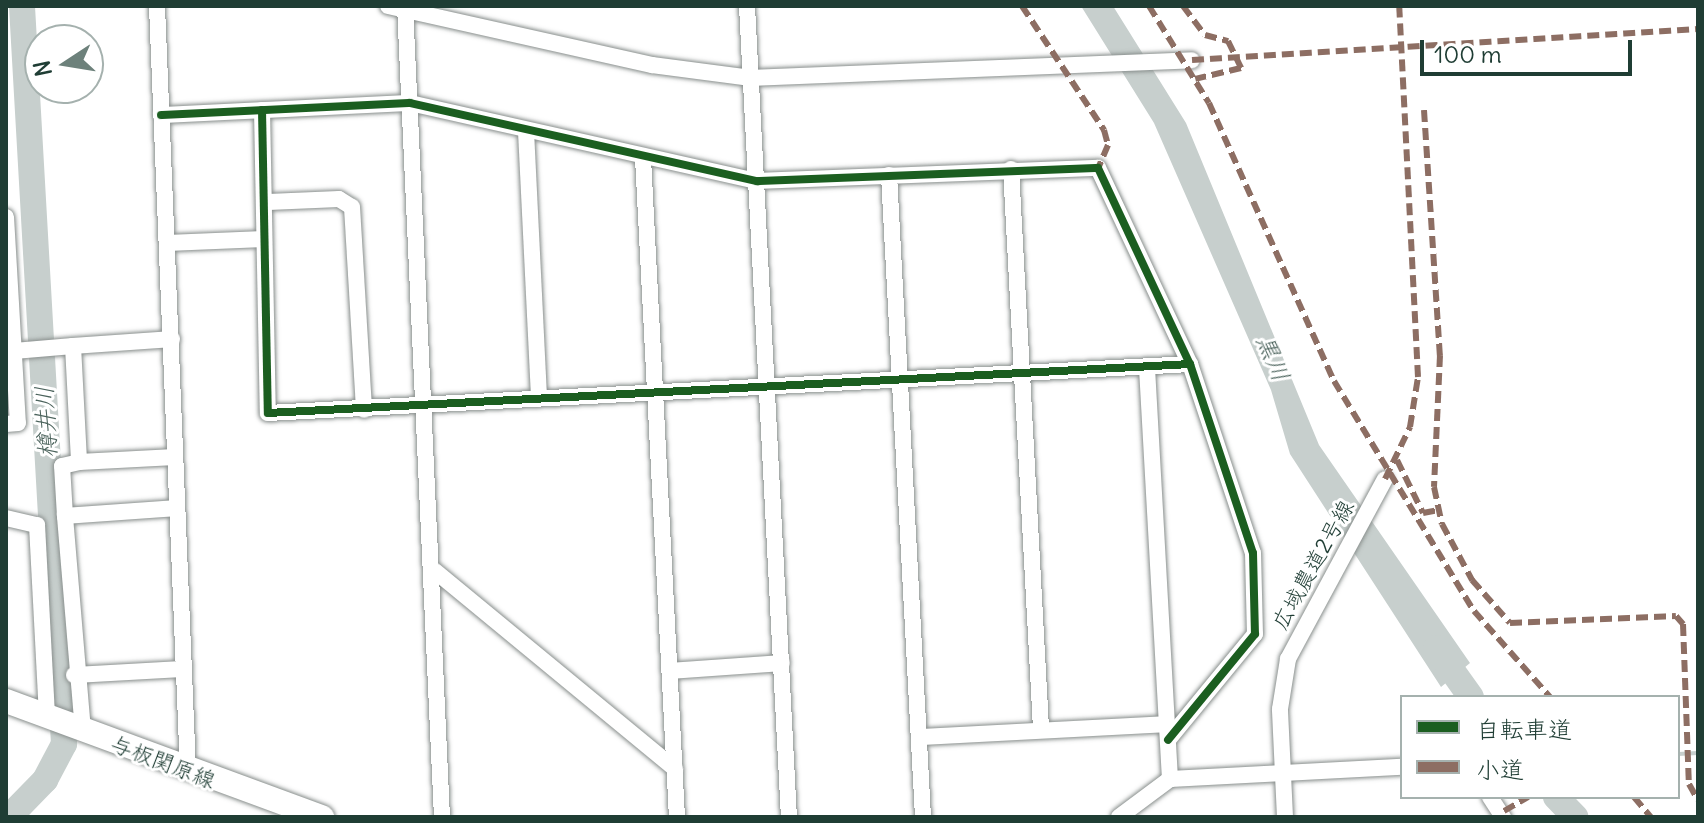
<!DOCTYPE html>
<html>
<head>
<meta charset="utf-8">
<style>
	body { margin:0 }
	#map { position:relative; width:1704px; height:823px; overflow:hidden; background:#fff; font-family:Delius,"Klee One",sans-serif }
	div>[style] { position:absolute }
	.water>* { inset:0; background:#c7cfcd }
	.stream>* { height:4px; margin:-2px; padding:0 2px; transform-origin:2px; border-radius:2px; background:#c7cfcd }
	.river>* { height:26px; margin:-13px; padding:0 13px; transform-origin:13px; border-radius:13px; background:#c7cfcd }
	.roads { filter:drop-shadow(0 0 2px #898f8d) drop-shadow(0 0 2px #898f8d) }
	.minor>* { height:16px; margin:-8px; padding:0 8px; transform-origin:8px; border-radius:8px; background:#fff }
	.secondary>* { height:24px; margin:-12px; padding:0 12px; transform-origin:12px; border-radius:12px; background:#fff }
	.quiet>* { height:6px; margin-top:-3px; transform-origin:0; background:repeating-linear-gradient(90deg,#8d6e63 0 12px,transparent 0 18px) }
	.cycleway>* { height:8px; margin:-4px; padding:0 4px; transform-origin:4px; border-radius:4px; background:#1b5e20 }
	span { translate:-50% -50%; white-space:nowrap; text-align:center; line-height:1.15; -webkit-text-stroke:6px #fff; paint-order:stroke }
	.street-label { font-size:22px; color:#1f3d34 }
	.water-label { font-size:24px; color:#4a625b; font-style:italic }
	.frame { position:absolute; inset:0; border:8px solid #1f3d34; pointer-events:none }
	.legend { position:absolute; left:1400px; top:695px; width:280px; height:104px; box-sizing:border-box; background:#fff; border:2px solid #a5b1ae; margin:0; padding:10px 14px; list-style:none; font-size:24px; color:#1f3d34 }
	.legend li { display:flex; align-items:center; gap:16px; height:40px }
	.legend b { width:40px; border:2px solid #a5b1ae }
	.north { position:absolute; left:24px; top:24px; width:80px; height:80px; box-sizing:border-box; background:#fff; border:2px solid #a5b1ae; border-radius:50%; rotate:258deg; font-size:22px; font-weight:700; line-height:32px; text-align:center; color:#1f3d34 }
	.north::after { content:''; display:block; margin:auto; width:28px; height:36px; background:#6d817b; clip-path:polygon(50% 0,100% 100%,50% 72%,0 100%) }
	.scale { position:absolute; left:1420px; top:40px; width:212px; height:36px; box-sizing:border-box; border:4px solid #1f3d34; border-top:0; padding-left:10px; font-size:24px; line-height:28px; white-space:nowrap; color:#1f3d34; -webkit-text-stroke:6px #fff; paint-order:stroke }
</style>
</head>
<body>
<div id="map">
	<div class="water">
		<div style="clip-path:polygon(1081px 6px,1113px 6px,1186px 123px,1319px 445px,1470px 663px,1441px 687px,1290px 454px,1271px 390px,1154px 123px)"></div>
	</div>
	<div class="stream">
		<div style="left:1568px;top:697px;width:51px"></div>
		<div style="left:1678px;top:754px;width:20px;rotate:-3deg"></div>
	</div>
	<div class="river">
		<div style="left:1436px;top:648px;width:60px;rotate:54.5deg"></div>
		<div style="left:1556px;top:797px;width:28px;rotate:46deg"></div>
		<div style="left:9px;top:817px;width:52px;rotate:-45.8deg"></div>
		<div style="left:45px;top:780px;width:41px;rotate:-62.2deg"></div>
		<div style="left:64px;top:744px;width:739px;rotate:-93.26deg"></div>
	</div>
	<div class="roads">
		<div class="minor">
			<div style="left:157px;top:6px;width:767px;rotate:87.68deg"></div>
			<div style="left:388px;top:6px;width:271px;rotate:12.6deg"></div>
			<div style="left:652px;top:65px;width:100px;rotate:7.5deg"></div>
			<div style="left:751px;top:78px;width:441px;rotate:-2.3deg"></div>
			<div style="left:405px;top:6px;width:812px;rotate:87.39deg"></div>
			<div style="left:747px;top:6px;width:812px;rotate:87.04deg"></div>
			<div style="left:262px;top:110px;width:303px;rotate:88.9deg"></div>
			<div style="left:268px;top:413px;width:923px;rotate:-3.04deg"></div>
			<div style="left:161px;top:115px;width:249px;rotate:-2.8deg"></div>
			<div style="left:410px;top:103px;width:356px;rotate:12.7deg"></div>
			<div style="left:757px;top:181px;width:341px;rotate:-2.2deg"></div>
			<div style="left:1098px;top:168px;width:217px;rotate:64.9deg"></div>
			<div style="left:1190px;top:364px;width:199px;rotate:71.6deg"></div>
			<div style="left:1253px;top:553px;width:81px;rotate:88.6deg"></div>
			<div style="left:1255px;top:634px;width:137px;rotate:129.4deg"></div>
			<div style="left:526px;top:131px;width:266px;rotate:87.2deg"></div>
			<div style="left:643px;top:158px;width:660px;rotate:87.05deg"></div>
			<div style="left:1011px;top:169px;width:561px;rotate:86.93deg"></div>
			<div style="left:889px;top:175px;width:643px;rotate:86.97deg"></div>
			<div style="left:268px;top:202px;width:71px;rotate:-2.4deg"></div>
			<div style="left:339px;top:199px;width:15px;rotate:32deg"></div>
			<div style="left:352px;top:207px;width:203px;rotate:86.6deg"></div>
			<div style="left:6px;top:217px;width:206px;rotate:86.7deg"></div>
			<div style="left:18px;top:423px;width:12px;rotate:175deg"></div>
			<div style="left:167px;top:243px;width:97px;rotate:-2.4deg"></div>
			<div style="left:172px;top:339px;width:99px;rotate:176deg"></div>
			<div style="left:73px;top:346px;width:116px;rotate:87deg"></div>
			<div style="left:79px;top:462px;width:96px;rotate:-3deg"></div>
			<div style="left:14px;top:351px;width:59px;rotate:-4.8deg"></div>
			<div style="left:1147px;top:368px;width:412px;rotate:86.8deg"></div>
			<div style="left:1170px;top:779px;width:232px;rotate:-3deg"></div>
			<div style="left:65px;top:516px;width:50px;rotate:-93.4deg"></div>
			<div style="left:62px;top:466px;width:17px;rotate:-13deg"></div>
			<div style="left:6px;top:518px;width:32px;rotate:13deg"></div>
			<div style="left:37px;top:525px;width:192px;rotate:87deg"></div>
			<div style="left:435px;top:571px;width:311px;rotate:39.5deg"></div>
			<div style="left:670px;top:671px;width:112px;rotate:-4.1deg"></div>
			<div style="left:74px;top:675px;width:109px;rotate:-3.2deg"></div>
			<div style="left:83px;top:731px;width:216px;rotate:-94.8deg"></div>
			<div style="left:65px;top:516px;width:112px;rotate:-4.1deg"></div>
			<div style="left:920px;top:737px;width:246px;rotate:-3deg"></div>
			<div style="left:1490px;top:797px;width:24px;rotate:57deg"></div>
			<div style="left:1119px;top:817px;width:64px;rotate:-36.7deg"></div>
			<div style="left:1285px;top:817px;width:108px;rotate:-92.7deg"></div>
			<div style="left:1280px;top:709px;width:51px;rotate:-80.9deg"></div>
			<div style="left:1288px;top:659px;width:204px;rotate:-61.7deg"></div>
		</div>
		<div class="secondary">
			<div style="left:6px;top:701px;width:337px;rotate:20.2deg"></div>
		</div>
	</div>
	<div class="quiet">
		<div style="left:1022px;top:6px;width:149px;rotate:56.5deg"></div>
		<div style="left:1104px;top:130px;width:16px;rotate:75deg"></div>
		<div style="left:1108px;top:145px;width:25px;rotate:113deg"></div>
		<div style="left:1149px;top:6px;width:114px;rotate:58.3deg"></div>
		<div style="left:1209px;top:103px;width:305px;rotate:65.8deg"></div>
		<div style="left:1334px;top:381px;width:269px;rotate:58.7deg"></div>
		<div style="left:1474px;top:611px;width:115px;rotate:48.5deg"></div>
		<div style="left:1183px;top:6px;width:36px;rotate:53deg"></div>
		<div style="left:1205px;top:35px;width:24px;rotate:15deg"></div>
		<div style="left:1228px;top:41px;width:30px;rotate:64deg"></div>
		<div style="left:1241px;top:68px;width:47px;rotate:166.6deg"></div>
		<div style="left:1192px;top:60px;width:507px;rotate:-3.51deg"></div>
		<div style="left:1424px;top:110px;width:246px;rotate:86.3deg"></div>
		<div style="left:1440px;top:355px;width:132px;rotate:92.6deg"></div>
		<div style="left:1434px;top:487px;width:38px;rotate:78deg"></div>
		<div style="left:1442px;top:524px;width:64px;rotate:61.8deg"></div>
		<div style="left:1472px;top:580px;width:57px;rotate:48.5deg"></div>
		<div style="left:1510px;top:623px;width:166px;rotate:-2.4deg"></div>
		<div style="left:1676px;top:616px;width:11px;rotate:49deg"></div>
		<div style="left:1683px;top:624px;width:160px;rotate:87.9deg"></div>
		<div style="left:1689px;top:784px;width:18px;rotate:61deg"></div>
		<div style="left:1397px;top:460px;width:59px;rotate:63.9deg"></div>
		<div style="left:1423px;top:513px;width:16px;rotate:-11deg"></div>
		<div style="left:1385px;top:479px;width:58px;rotate:-64.3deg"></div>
		<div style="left:1410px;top:427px;width:51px;rotate:-80.9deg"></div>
		<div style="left:1418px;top:377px;width:371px;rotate:-92.9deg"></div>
		<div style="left:1634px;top:797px;width:26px;rotate:50deg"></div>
		<div style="left:1504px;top:811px;width:28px;rotate:-30deg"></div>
	</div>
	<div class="cycleway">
		<div style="left:262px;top:110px;width:303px;rotate:88.9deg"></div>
		<div style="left:268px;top:413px;width:923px;rotate:-3.04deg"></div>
		<div style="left:161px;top:115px;width:249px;rotate:-2.8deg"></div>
		<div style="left:410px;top:103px;width:356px;rotate:12.7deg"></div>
		<div style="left:757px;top:181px;width:341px;rotate:-2.2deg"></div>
		<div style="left:1098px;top:168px;width:217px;rotate:64.9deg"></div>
		<div style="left:1190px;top:364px;width:199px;rotate:71.6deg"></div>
		<div style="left:1253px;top:553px;width:81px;rotate:88.6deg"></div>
		<div style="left:1255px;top:634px;width:137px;rotate:129.4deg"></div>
	</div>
	<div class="street-label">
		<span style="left:1313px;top:565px;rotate:-61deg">広域農道2号線</span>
		<span style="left:163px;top:762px;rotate:21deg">与板関原線</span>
	</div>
	<div class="water-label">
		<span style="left:1273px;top:358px;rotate:67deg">黒川</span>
		<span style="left:46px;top:422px;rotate:-93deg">樽井川</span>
	</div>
	<div class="frame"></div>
	<ul class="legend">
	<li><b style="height:10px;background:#1b5e20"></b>自転車道</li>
	<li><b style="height:10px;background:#8d6e63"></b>小道</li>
	</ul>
	<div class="north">N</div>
	<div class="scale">100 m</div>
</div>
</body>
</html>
